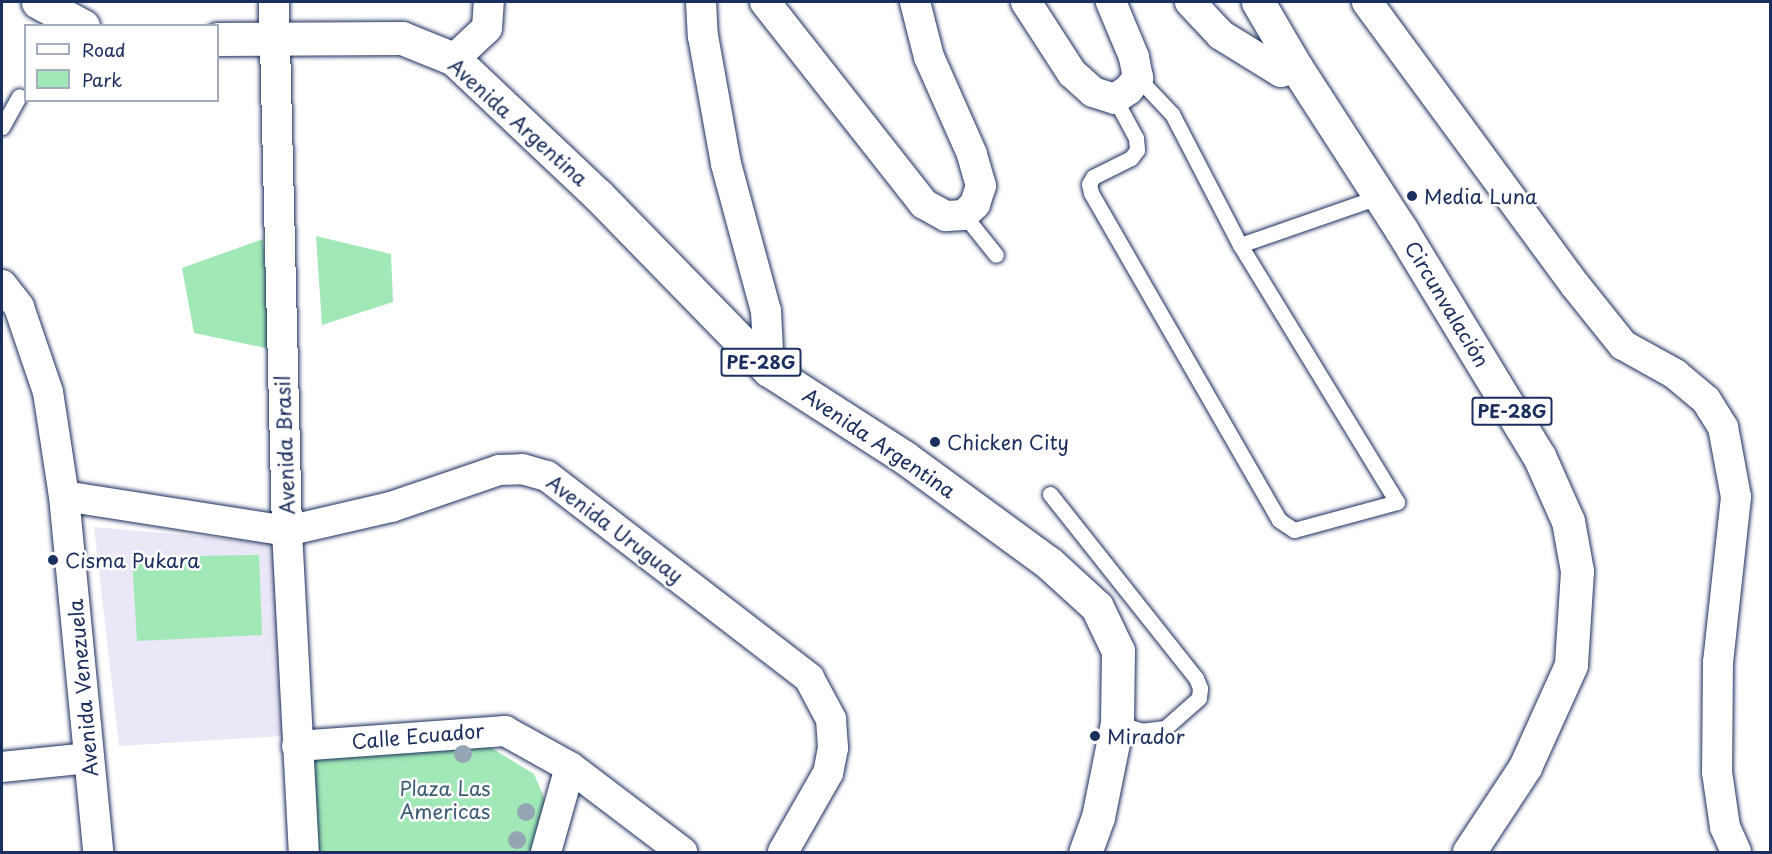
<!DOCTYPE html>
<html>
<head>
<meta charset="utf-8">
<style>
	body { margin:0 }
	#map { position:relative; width:1772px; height:854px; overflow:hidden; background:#fff; font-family:"Playpen Sans",sans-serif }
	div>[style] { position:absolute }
	.built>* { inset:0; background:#eae7f6 }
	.green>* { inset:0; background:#a0e8b6 }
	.roads { filter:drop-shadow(0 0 2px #1b2f5e) drop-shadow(0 0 2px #1b2f5e) }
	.lane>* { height:15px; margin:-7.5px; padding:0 7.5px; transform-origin:7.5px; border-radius:7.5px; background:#fff }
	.street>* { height:30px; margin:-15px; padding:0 15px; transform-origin:15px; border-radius:15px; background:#fff }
	.highway>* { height:33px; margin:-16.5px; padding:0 16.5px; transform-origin:16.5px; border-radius:16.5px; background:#fff }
	.trees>* { width:18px; height:18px; margin:-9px; border-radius:50%; background:#94a6b3 }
	.dots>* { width:16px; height:16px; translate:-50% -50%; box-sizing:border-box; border:3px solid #fff; border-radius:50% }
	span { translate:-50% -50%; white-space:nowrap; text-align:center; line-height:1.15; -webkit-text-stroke:5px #fff; paint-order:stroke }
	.shield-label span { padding:2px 4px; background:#fff; border:2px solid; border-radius:4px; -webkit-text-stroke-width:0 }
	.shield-label { font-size:18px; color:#1b2f5e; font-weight:700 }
	.street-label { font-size:20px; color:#1b2f5e }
	.poi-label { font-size:20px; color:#1b2f5e }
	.left { translate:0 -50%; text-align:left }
	.park-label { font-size:20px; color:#3c5d74 }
	.frame { position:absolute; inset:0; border:3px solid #1b2f5e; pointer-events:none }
	.legend { position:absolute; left:24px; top:24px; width:195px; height:78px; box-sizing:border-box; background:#fff; border:2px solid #a4acbf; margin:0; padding:8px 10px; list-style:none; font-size:18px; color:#1b2f5e }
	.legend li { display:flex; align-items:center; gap:12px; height:30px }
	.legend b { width:30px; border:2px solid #a4acbf }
</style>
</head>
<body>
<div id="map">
	<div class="built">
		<div style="clip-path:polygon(94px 527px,277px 543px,282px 736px,119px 746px)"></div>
	</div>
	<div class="green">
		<div style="clip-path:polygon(316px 236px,391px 254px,393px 302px,322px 325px)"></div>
		<div style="clip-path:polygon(263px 239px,271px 349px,194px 333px,182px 268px)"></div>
		<div style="clip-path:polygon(259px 555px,262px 635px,137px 641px,132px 557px)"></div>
		<div style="clip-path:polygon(485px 744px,534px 774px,548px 807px,532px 852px,308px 852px,302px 769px,325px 751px)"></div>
	</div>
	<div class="roads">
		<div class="lane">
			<div style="left:1115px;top:99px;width:44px;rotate:61.7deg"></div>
			<div style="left:1136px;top:138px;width:12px;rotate:85deg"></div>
			<div style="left:1137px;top:150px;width:10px;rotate:127deg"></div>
			<div style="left:1131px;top:158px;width:42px;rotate:153.4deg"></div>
			<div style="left:1093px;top:177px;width:8px;rotate:120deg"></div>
			<div style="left:1089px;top:184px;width:9px;rotate:77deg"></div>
			<div style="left:1091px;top:193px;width:377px;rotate:60.1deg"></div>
			<div style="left:1279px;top:520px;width:18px;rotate:34deg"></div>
			<div style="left:1294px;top:530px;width:107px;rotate:-15.2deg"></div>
			<div style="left:1397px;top:502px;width:301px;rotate:-121.4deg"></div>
			<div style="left:1240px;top:245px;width:148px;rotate:-117.4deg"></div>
			<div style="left:1172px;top:114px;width:50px;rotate:-133.4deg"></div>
			<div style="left:2px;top:127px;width:35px;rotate:-61deg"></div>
			<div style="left:964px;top:215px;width:51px;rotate:51.3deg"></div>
			<div style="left:1240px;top:245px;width:133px;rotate:-19.2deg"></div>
			<div style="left:1050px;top:494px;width:235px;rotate:51.6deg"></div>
			<div style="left:1196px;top:678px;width:11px;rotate:68deg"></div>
			<div style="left:1200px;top:688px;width:10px;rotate:96deg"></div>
			<div style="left:1199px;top:698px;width:45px;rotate:138.6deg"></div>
			<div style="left:1165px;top:728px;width:23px;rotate:173deg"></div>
			<div style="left:1142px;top:731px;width:26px;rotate:-162deg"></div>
		</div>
		<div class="street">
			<div style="left:274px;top:2px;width:529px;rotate:88.59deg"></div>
			<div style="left:287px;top:531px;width:321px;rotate:87deg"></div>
			<div style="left:701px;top:2px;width:34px;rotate:87deg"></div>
			<div style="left:703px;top:36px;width:130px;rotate:79.8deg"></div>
			<div style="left:726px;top:164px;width:152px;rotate:74.8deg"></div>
			<div style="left:766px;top:311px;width:59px;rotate:87.1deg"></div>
			<div style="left:765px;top:2px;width:257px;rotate:51.8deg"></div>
			<div style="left:924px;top:204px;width:25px;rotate:29deg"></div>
			<div style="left:946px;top:216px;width:18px;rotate:-3deg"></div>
			<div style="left:964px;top:215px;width:16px;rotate:-45deg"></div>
			<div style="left:975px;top:204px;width:19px;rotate:-72deg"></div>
			<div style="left:981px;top:186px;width:33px;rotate:-106deg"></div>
			<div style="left:972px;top:154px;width:106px;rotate:-113.9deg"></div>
			<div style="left:929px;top:57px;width:57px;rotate:-104.3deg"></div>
			<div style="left:1026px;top:2px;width:85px;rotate:57.1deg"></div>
			<div style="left:1072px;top:73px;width:28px;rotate:42deg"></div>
			<div style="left:1093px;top:92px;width:23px;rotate:18deg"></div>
			<div style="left:1115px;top:99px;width:16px;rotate:-35deg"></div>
			<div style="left:1128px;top:90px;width:16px;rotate:-50deg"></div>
			<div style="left:1138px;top:78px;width:21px;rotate:-101deg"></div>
			<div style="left:1134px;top:57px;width:60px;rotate:-112.7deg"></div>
			<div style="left:1190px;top:2px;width:45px;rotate:46.8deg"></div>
			<div style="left:1221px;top:35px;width:70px;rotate:31.7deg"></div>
			<div style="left:1281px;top:72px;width:16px;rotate:-18deg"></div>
			<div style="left:1367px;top:2px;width:351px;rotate:53.7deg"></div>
			<div style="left:1575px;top:285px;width:77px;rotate:51.3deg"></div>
			<div style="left:1623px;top:345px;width:60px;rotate:29.1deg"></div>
			<div style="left:1675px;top:374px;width:40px;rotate:40deg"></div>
			<div style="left:1706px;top:400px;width:32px;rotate:58deg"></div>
			<div style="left:1723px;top:427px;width:71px;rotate:79.5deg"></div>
			<div style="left:1736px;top:497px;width:166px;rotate:96.2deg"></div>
			<div style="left:1718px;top:662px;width:110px;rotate:90.5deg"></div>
			<div style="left:1717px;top:772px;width:56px;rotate:81.7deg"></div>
			<div style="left:1725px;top:827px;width:27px;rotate:66deg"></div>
			<div style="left:454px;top:59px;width:45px;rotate:-43.2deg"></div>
			<div style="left:487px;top:28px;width:26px;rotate:-86deg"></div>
			<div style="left:2px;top:285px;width:28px;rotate:52deg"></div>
			<div style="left:19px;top:307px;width:90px;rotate:71.2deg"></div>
			<div style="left:48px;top:392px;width:105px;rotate:81.3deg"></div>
			<div style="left:64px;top:496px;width:358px;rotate:84.5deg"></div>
			<div style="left:64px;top:496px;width:226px;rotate:8.9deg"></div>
			<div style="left:287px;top:531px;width:107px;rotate:-13deg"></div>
			<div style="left:391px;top:507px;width:114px;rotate:-18.9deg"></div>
			<div style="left:499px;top:470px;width:23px;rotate:-2deg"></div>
			<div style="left:522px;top:469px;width:26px;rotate:16deg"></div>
			<div style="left:547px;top:476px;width:331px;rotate:37.6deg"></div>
			<div style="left:809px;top:678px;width:47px;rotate:61.8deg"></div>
			<div style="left:831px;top:719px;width:29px;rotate:86deg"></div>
			<div style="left:833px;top:748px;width:25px;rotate:101deg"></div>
			<div style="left:828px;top:773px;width:91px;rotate:119.7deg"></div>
			<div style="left:297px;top:746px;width:209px;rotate:-4.1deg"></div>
			<div style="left:505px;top:731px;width:74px;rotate:29deg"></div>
			<div style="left:570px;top:767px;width:141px;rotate:37.2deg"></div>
			<div style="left:2px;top:767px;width:87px;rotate:-5.9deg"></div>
			<div style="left:546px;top:852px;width:88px;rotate:-74.2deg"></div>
		</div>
		<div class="highway">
			<div style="left:38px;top:2px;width:51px;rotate:28.1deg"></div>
			<div style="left:1258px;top:2px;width:75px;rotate:59.7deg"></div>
			<div style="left:1296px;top:67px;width:195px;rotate:57.1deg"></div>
			<div style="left:1402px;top:231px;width:263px;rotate:58.7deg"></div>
			<div style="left:1539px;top:456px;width:71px;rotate:66deg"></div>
			<div style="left:1568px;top:521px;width:51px;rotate:79.8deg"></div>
			<div style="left:1577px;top:571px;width:94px;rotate:93.7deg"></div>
			<div style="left:1571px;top:665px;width:112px;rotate:114.3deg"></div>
			<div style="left:1525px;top:767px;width:102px;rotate:123.4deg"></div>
			<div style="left:218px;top:39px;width:184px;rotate:-0.3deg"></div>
			<div style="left:402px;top:38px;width:56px;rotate:22deg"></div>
			<div style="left:454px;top:59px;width:198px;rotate:43.4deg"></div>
			<div style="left:598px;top:195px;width:245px;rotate:45.7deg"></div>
			<div style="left:769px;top:370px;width:161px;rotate:32.8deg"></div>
			<div style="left:904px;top:457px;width:180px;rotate:36.2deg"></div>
			<div style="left:1049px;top:563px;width:65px;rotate:42.5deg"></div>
			<div style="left:1097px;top:607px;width:49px;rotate:64.5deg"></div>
			<div style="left:1118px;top:651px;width:72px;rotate:90.8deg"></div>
			<div style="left:1117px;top:723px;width:96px;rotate:101.4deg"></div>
			<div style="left:1098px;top:817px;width:37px;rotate:110deg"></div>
		</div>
	</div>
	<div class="trees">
		<div style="left:463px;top:754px"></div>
		<div style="left:526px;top:812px"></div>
		<div style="left:517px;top:840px"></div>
	</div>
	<div class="dots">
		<div style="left:1412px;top:196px;background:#1b2f5e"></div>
		<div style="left:935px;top:442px;background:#1b2f5e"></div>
		<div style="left:53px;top:560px;background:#1b2f5e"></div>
		<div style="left:1095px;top:736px;background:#1b2f5e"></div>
	</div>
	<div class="shield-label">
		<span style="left:761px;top:362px">PE-28G</span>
		<span style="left:1512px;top:411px">PE-28G</span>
	</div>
	<div class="street-label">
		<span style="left:518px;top:122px;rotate:42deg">Avenida Argentina</span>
		<span style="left:1447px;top:304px;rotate:59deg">Circunvalación</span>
		<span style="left:879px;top:443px;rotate:34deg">Avenida Argentina</span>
		<span style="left:285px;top:445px;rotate:-92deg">Avenida Brasil</span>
		<span style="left:615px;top:529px;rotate:37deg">Avenida Uruguay</span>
		<span style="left:83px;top:688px;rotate:-95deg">Avenida Venezuela</span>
		<span style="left:418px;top:736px;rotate:-5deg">Calle Ecuador</span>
	</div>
	<div class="poi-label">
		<span class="left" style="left:1424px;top:196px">Media Luna</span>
		<span class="left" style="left:947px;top:442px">Chicken City</span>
		<span class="left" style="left:65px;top:560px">Cisma Pukara</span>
		<span class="left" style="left:1107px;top:736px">Mirador</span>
	</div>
	<div class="park-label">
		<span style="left:445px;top:800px">Plaza Las<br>Americas</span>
	</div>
	<div class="frame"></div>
	<ul class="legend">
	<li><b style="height:8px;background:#fff"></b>Road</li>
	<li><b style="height:16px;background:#a0e8b6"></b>Park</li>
	</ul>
</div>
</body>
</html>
